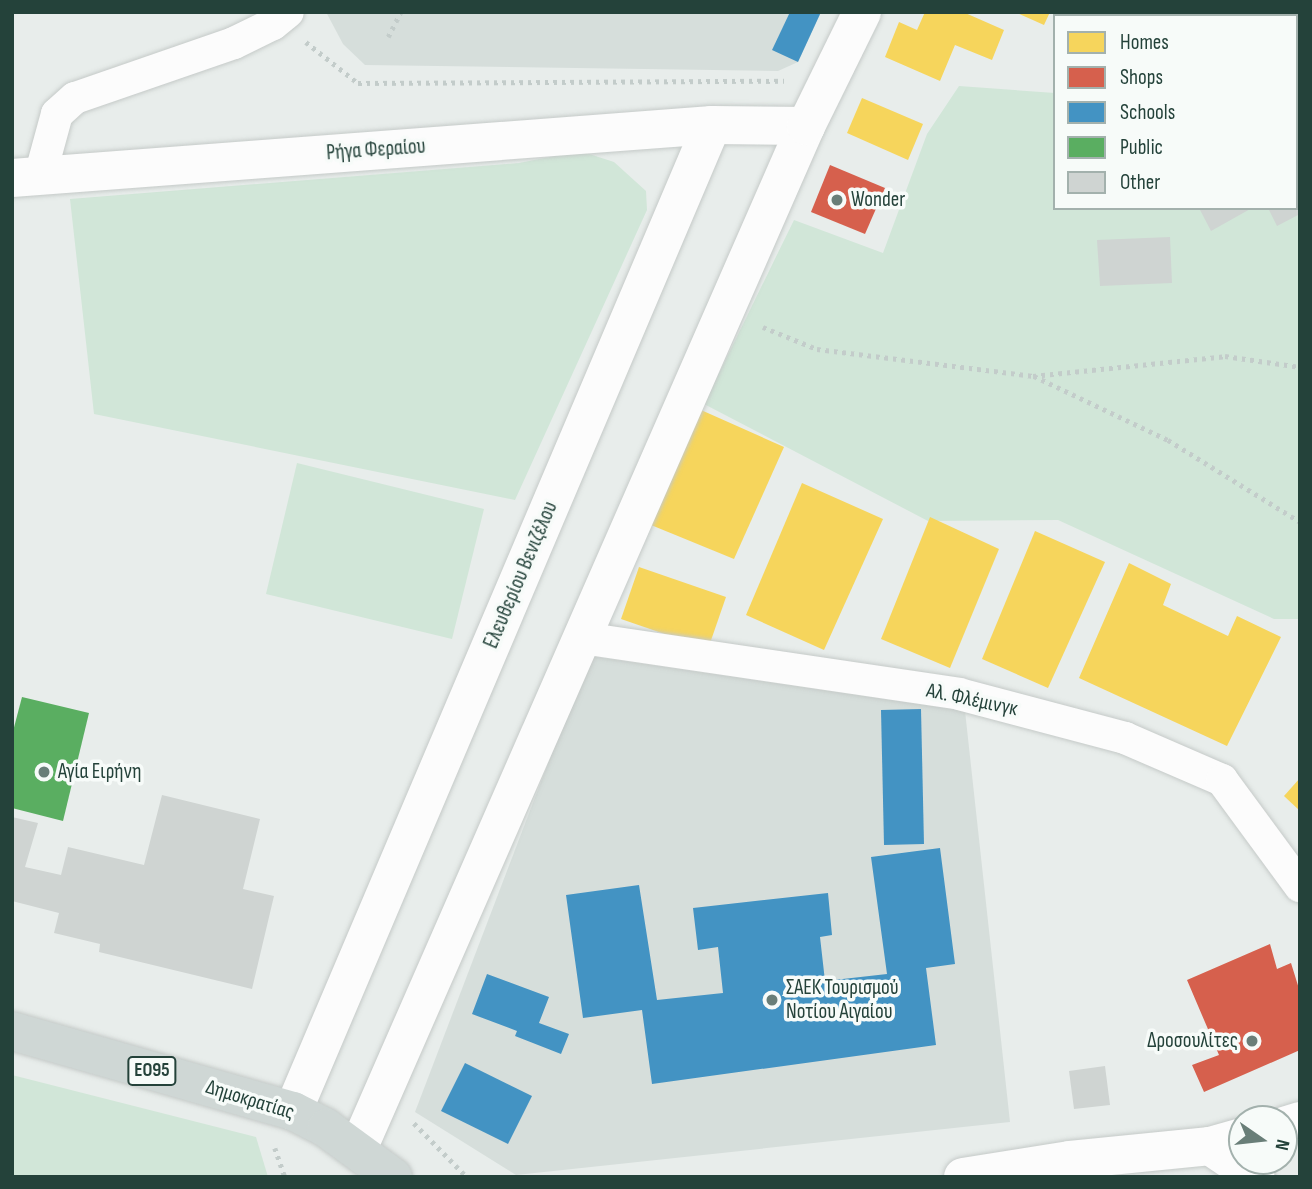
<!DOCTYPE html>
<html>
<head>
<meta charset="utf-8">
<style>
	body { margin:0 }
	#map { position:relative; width:1312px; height:1189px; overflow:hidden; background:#e8edeb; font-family:"Sofia Sans Condensed",sans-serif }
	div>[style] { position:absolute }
	.built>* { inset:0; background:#d6dedb }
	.green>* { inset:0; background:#d1e6d8 }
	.homes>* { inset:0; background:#f6d55c }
	.shops>* { inset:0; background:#d6604d }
	.schools>* { inset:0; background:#4393c3 }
	.public>* { inset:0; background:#5aae61 }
	.building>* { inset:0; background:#cfd4d2 }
	.path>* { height:4.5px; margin-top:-2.25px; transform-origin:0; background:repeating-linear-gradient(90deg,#c3ccca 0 3.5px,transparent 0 8.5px) }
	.roads { filter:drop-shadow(0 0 2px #c5cac8) drop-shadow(0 0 2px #c5cac8) }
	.street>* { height:32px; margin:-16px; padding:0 16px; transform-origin:16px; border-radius:16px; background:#fcfcfc }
	.secondary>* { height:38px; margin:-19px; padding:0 19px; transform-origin:19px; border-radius:19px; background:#fcfcfc }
	.primary>* { height:38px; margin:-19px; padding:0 19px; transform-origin:19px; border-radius:19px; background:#cfd7d5 }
	.dots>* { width:19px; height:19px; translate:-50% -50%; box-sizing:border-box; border:4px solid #f7fbf9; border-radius:50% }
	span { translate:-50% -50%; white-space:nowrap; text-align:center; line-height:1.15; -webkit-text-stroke:7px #f7fbf9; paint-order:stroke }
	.shield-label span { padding:2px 5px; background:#f7fbf9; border:2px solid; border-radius:5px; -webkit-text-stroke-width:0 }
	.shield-label { font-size:19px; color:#24423a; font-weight:700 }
	.street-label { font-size:21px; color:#24423a }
	.poi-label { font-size:21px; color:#24423a }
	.left { translate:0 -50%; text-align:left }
	.right { translate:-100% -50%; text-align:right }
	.frame { position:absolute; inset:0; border:14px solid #24423a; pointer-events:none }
	.legend { position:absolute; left:1053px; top:14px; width:245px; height:196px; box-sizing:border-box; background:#f7fbf9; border:2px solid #a3b1ad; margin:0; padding:9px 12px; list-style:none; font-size:21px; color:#24423a }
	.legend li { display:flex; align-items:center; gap:14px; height:35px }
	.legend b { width:35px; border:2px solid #a3b1ad }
	.north { position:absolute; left:1228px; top:1105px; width:70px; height:70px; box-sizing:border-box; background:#f7fbf9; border:2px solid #a3b1ad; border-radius:50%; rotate:104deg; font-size:19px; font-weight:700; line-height:28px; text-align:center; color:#24423a }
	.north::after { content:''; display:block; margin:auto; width:24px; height:32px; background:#697e78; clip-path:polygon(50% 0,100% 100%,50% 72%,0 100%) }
</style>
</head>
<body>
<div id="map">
	<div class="built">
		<div style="clip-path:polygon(326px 12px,821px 12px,798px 62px,778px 71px,365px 65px,343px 44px)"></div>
		<div style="clip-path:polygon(589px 656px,965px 711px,1010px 1122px,516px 1175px,415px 1112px)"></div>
	</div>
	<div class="green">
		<div style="clip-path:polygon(1073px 12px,1300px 12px,1300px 619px,1274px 619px,1058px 520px,928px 521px,704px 404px,794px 220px,883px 253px,927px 134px,959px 86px,1055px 93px,1055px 208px,1296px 208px,1296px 16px,1071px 16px)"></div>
		<div style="clip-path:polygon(580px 151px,614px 162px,646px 191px,647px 210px,515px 500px,94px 414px,70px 199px,519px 163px)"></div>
		<div style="clip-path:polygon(297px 463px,484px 509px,452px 639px,266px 594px)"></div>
		<div style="clip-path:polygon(12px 1075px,256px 1137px,268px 1177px,12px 1177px)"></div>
	</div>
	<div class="homes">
		<div style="clip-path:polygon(925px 12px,963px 12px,1004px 30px,992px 60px,955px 45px,940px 81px,885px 57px,899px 22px,917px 30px)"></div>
		<div style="clip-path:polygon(1015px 12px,1050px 12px,1044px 25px)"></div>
		<div style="clip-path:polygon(862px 98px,923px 124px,908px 160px,847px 133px)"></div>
		<div style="clip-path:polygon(701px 410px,784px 447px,734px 559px,651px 525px)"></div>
		<div style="clip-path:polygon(802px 483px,883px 519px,824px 650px,746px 615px)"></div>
		<div style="clip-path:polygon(930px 517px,999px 549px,950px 668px,881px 639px)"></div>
		<div style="clip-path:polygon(1035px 531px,1105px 562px,1048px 688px,982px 659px)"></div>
		<div style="clip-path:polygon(1129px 563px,1171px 584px,1163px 605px,1228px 636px,1237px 616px,1281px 637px,1227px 746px,1079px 678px)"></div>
		<div style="clip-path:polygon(639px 567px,726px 597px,708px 649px,621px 619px)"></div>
		<div style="clip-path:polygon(1300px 778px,1300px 811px,1284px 796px)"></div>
	</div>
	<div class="shops">
		<div style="clip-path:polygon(830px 165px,885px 188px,865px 234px,811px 212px)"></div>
		<div style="clip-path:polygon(1270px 944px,1277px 969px,1291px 963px,1300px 992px,1300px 1050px,1204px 1092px,1192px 1065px,1219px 1055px,1187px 980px)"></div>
	</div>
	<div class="schools">
		<div style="clip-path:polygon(790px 12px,821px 12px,798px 62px,772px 50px)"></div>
		<div style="clip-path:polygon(921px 709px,924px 844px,884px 845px,881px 710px)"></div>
		<div style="clip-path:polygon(940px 848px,955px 964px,926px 968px,936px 1045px,652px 1084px,642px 1010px,583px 1018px,566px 895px,639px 885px,657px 1000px,723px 993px,718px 947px,698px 950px,693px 908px,828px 893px,832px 935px,820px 937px,825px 981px,887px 974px,871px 857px)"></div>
		<div style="clip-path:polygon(487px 974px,549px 997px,539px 1023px,569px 1034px,561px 1054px,515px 1036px,517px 1031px,472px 1014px)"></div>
		<div style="clip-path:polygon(465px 1063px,532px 1096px,508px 1144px,441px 1111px)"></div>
	</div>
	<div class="public">
		<div style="clip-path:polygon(22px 697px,89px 713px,63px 821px,12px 808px,12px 735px)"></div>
	</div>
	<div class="building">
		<div style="clip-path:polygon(1296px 144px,1300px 151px,1300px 214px,1277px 226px,1268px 208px,1296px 208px)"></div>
		<div style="clip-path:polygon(1199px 208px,1252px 208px,1211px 231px)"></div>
		<div style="clip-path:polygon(1170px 237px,1172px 283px,1100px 286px,1097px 240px)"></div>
		<div style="clip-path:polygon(162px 795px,260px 819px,243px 889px,274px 896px,252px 989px,99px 952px,100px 944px,54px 933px,59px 913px,12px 901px,12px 817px,38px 823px,25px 867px,61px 875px,68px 847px,144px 865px)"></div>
		<div style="clip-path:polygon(1105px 1066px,1110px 1105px,1074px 1109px,1069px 1071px)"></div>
	</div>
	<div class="path">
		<div style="left:388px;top:37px;width:28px;rotate:-63deg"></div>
		<div style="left:306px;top:42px;width:66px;rotate:38.3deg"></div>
		<div style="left:358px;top:83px;width:426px;rotate:-0.3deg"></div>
		<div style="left:763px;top:327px;width:58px;rotate:22.2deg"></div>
		<div style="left:817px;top:349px;width:218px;rotate:7.1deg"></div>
		<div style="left:1033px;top:376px;width:193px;rotate:-5.9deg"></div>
		<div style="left:1225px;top:356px;width:76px;rotate:8.3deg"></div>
		<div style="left:1034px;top:376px;width:148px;rotate:25.5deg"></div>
		<div style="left:1168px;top:440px;width:155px;rotate:31.8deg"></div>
		<div style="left:414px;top:1123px;width:76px;rotate:45.5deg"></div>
		<div style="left:275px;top:1148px;width:31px;rotate:71deg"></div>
	</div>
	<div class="roads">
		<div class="street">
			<div style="left:40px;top:176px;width:64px;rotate:-74.7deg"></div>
			<div style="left:57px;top:114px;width:24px;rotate:-42deg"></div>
			<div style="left:75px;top:98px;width:168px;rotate:-19.1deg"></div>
			<div style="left:234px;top:43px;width:43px;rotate:-26deg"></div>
			<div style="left:273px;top:24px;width:19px;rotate:-39deg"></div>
			<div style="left:582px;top:638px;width:381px;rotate:8.4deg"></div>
			<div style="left:959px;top:694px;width:172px;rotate:14.8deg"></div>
			<div style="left:1125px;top:738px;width:106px;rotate:23.4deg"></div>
			<div style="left:1222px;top:780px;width:132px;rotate:53.7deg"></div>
		</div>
		<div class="secondary">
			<div style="left:12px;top:178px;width:702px;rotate:-4.33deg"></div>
			<div style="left:712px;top:125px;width:94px;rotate:0.6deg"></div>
			<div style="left:293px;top:1111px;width:1071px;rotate:-66.98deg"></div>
			<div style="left:1284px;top:1126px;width:17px;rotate:-17deg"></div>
			<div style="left:1210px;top:1146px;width:55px;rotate:34deg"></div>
			<div style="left:358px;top:1149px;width:1117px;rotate:-66.35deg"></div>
			<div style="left:806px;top:126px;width:127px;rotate:-63.8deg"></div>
			<div style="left:963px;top:1177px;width:108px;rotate:-9deg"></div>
			<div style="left:1070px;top:1160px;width:141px;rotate:-5.7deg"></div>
			<div style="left:1210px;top:1146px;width:33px;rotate:-16deg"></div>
		</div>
		<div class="primary">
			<div style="left:12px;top:1031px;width:292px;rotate:15.9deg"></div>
			<div style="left:293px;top:1111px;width:37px;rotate:27deg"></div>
			<div style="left:326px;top:1128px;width:83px;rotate:36.2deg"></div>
		</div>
	</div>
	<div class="dots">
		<div style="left:837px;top:200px;background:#697e78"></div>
		<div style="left:44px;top:772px;background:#697e78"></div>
		<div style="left:772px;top:1000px;background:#697e78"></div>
		<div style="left:1252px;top:1041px;background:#697e78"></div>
	</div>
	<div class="shield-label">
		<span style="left:152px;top:1071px">ΕΟ95</span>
	</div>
	<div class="street-label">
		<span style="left:376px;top:150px;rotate:-4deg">Ρήγα Φεραίου</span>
		<span style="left:521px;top:575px;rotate:-67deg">Ελευθερίου Βενιζέλου</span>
		<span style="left:972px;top:700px;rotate:12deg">Αλ. Φλέμινγκ</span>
		<span style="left:250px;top:1100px;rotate:17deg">Δημοκρατίας</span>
	</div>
	<div class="poi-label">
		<span class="left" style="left:851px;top:200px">Wonder</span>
		<span class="left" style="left:58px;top:772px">Αγία Ειρήνη</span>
		<span class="left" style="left:786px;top:1000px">ΣΑΕΚ Τουρισμού<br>Νοτίου Αιγαίου</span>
		<span class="right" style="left:1238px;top:1041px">Δροσουλίτες</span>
	</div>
	<div class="frame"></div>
	<ul class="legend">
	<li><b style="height:19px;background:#f6d55c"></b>Homes</li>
	<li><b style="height:19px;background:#d6604d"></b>Shops</li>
	<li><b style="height:19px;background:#4393c3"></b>Schools</li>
	<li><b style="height:19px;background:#5aae61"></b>Public</li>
	<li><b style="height:19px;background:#cfd4d2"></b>Other</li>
	</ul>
	<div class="north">N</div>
</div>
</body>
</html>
